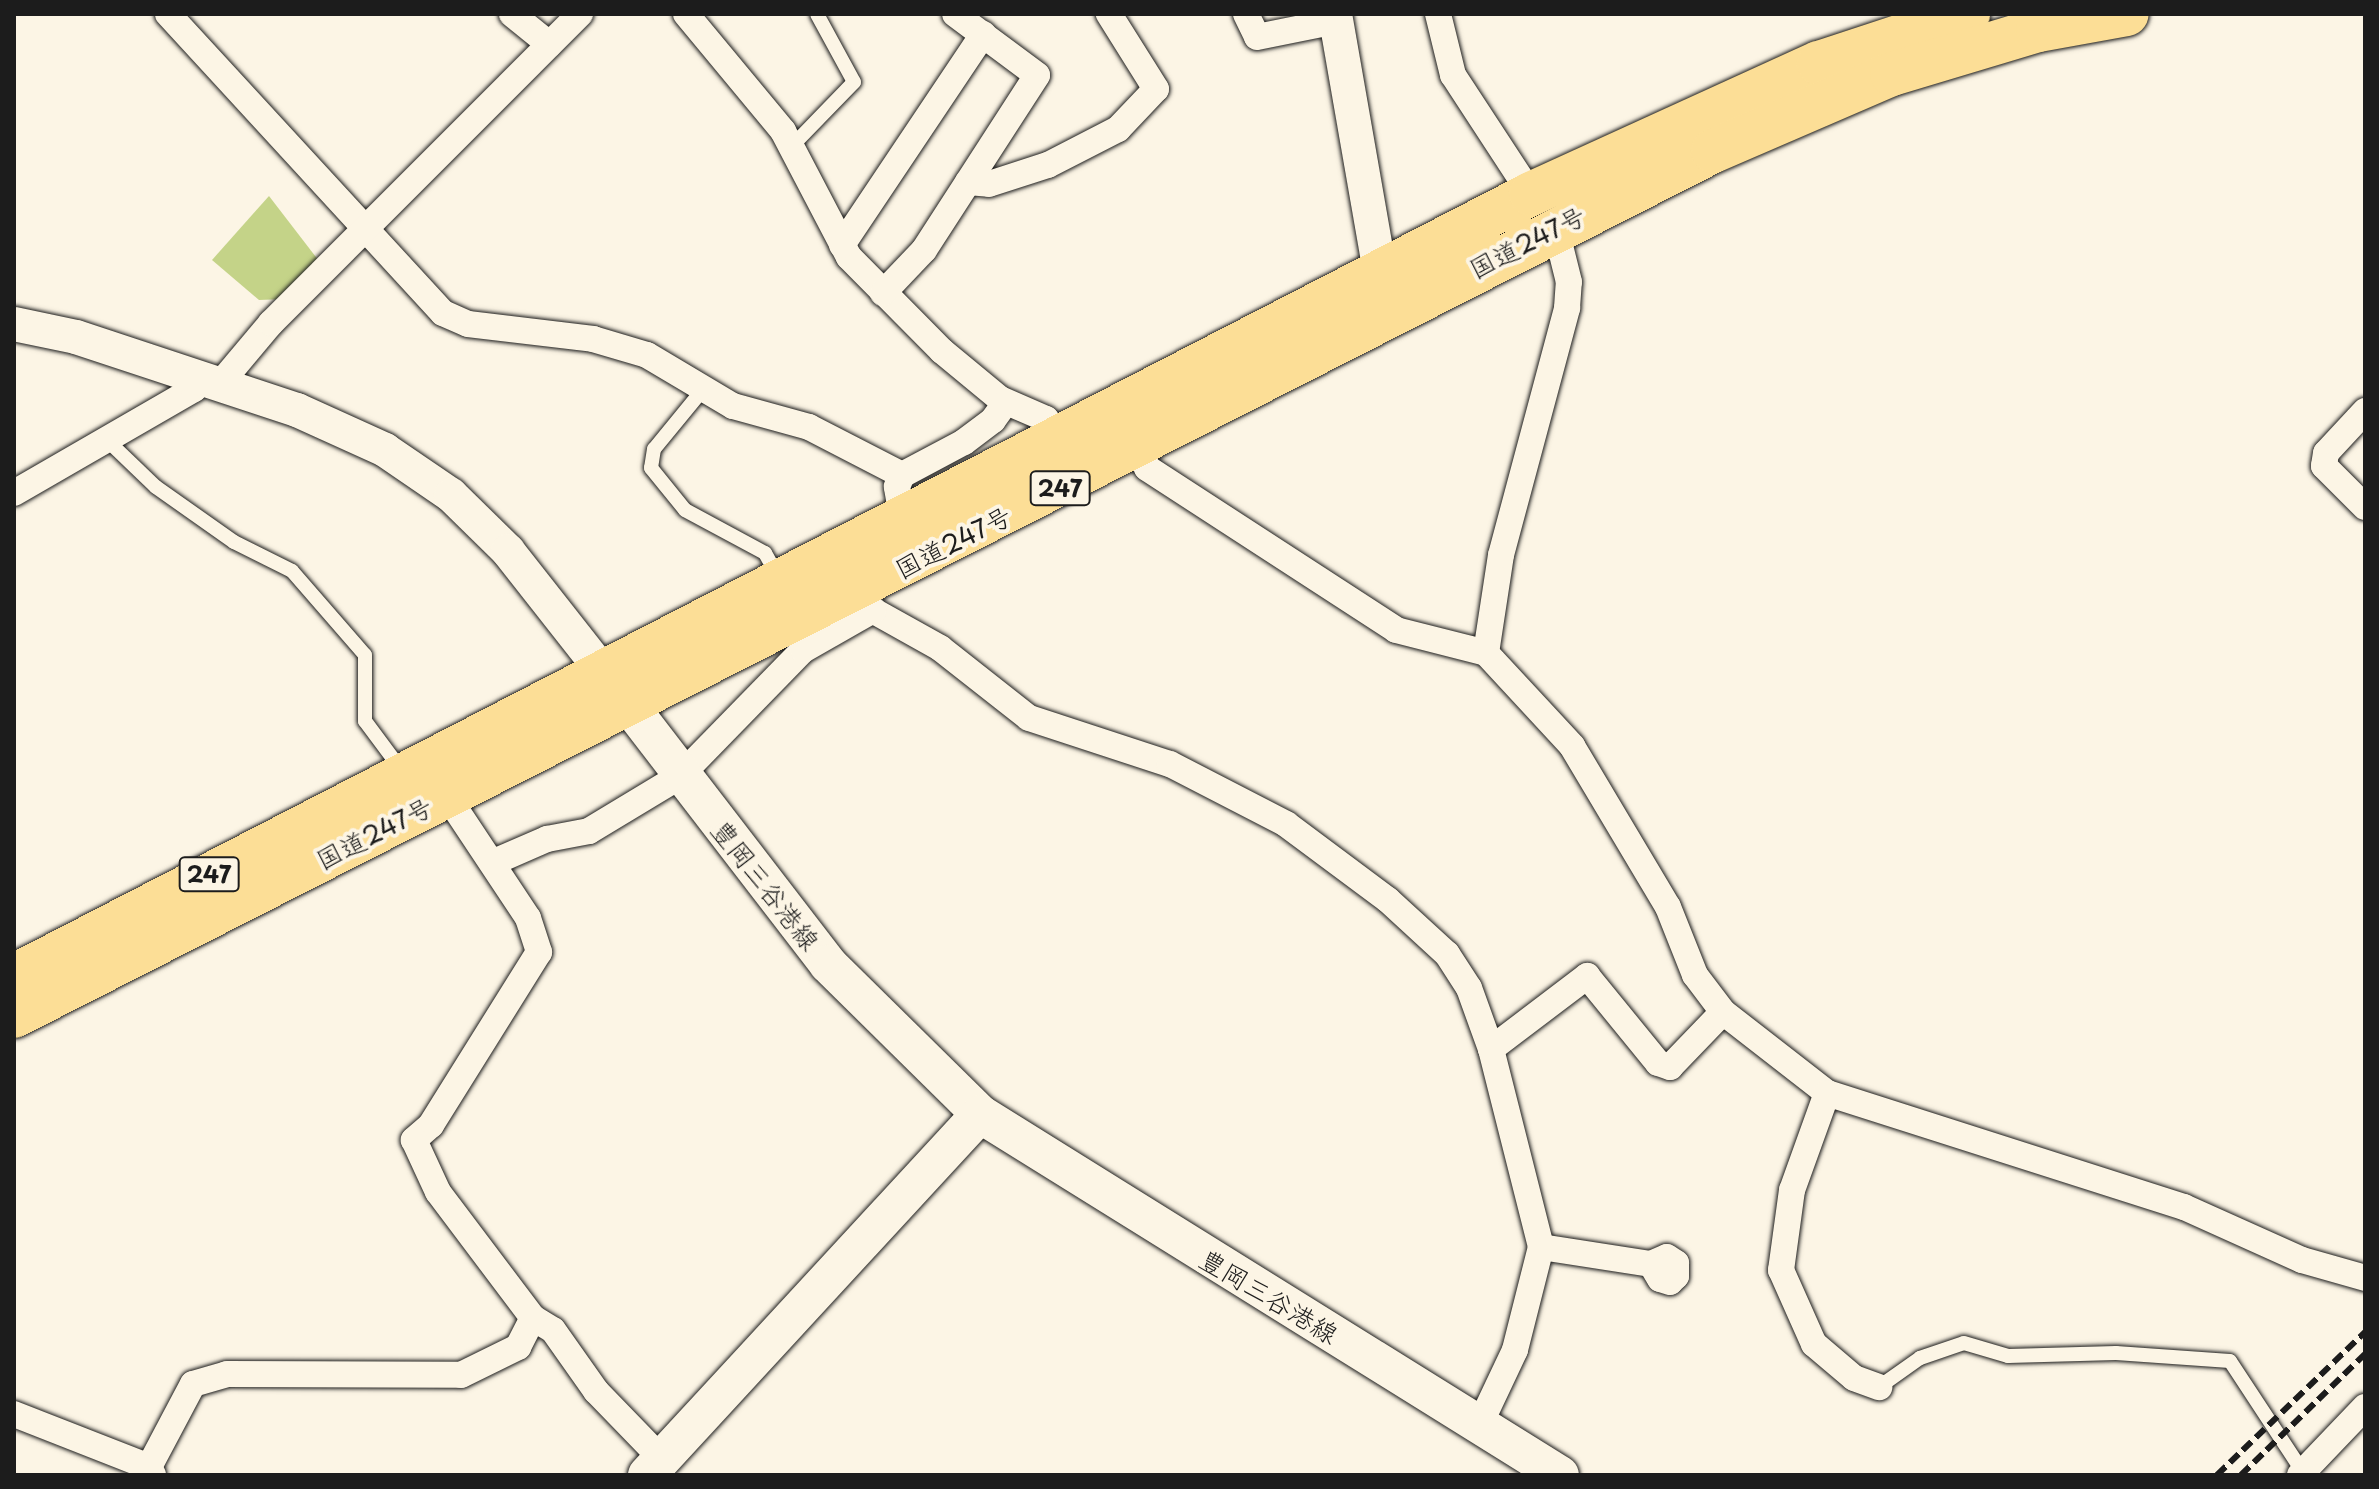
<!DOCTYPE html>
<html>
<head>
<meta charset="utf-8">
<style>
	body { margin:0 }
	#map { position:relative; width:2379px; height:1489px; overflow:hidden; background:#fcf5e5; font-family:"Playpen Sans","Klee One",sans-serif }
	div>[style] { position:absolute }
	.green>* { inset:0; background:#c4d388 }
	.roads { filter:drop-shadow(0 0 2px #1c1c1c) drop-shadow(0 0 2px #1c1c1c) }
	.service>* { height:14px; margin:-7px; padding:0 7px; transform-origin:7px; border-radius:7px; background:#fcf5e5 }
	.minor>* { height:26px; margin:-13px; padding:0 13px; transform-origin:13px; border-radius:13px; background:#fcf5e5 }
	.tertiary>* { height:34px; margin:-17px; padding:0 17px; transform-origin:17px; border-radius:17px; background:#fcf5e5 }
	.secondary>* { height:38px; margin:-19px; padding:0 19px; transform-origin:19px; border-radius:19px; background:#fcf5e5 }
	.trunk>* { height:44px; margin:-22px; padding:0 22px; transform-origin:22px; border-radius:22px; background:#fcde96 }
	.rail>* { height:6px; margin-top:-3px; transform-origin:0; background:repeating-linear-gradient(90deg,#1c1c1c 0 12px,transparent 0 18px) }
	span { translate:-50% -50%; white-space:nowrap; text-align:center; line-height:1.15; -webkit-text-stroke:8px #fcf5e5; paint-order:stroke }
	.shield-label span { padding:2px 6px; background:#fcf5e5; border:2px solid; border-radius:6px; -webkit-text-stroke-width:0 }
	.shield-label { font-size:24px; color:#1c1c1c; font-weight:700 }
	.street-label { font-size:26px; color:#1c1c1c }
	.frame { position:absolute; inset:0; border:16px solid #1c1c1c; pointer-events:none }
</style>
</head>
<body>
<div id="map">
	<div class="green">
		<div style="clip-path:polygon(269px 196px,319px 261px,285px 299px,259px 300px,212px 260px)"></div>
	</div>
	<div class="roads">
		<div class="service">
			<div style="left:792px;top:146px;width:89px;rotate:-45.9deg"></div>
			<div style="left:854px;top:82px;width:77px;rotate:-118.6deg"></div>
			<div style="left:705px;top:387px;width:80px;rotate:129.4deg"></div>
			<div style="left:654px;top:449px;width:19px;rotate:99deg"></div>
			<div style="left:651px;top:468px;width:54px;rotate:51deg"></div>
			<div style="left:685px;top:510px;width:91px;rotate:28.3deg"></div>
			<div style="left:765px;top:553px;width:29px;rotate:61deg"></div>
			<div style="left:108px;top:441px;width:66px;rotate:43.8deg"></div>
			<div style="left:156px;top:487px;width:95px;rotate:35.2deg"></div>
			<div style="left:234px;top:542px;width:65px;rotate:26.6deg"></div>
			<div style="left:292px;top:571px;width:111px;rotate:49deg"></div>
			<div style="left:365px;top:655px;width:66px;rotate:90deg"></div>
			<div style="left:365px;top:721px;width:64px;rotate:53.3deg"></div>
			<div style="left:1879px;top:1387px;width:50px;rotate:-35.3deg"></div>
			<div style="left:1920px;top:1358px;width:46px;rotate:-18.8deg"></div>
			<div style="left:1964px;top:1343px;width:46px;rotate:16.5deg"></div>
			<div style="left:2008px;top:1356px;width:108px;rotate:-1.6deg"></div>
			<div style="left:2116px;top:1353px;width:114px;rotate:4deg"></div>
			<div style="left:2230px;top:1361px;width:133px;rotate:56.7deg"></div>
		</div>
		<div class="minor">
			<div style="left:168px;top:14px;width:406px;rotate:47.4deg"></div>
			<div style="left:443px;top:313px;width:27px;rotate:24deg"></div>
			<div style="left:468px;top:324px;width:126px;rotate:6.8deg"></div>
			<div style="left:593px;top:339px;width:56px;rotate:16.5deg"></div>
			<div style="left:647px;top:355px;width:100px;rotate:30.7deg"></div>
			<div style="left:733px;top:406px;width:79px;rotate:15.4deg"></div>
			<div style="left:809px;top:427px;width:105px;rotate:27.3deg"></div>
			<div style="left:512px;top:14px;width:48px;rotate:39deg"></div>
			<div style="left:686px;top:14px;width:152px;rotate:50.3deg"></div>
			<div style="left:783px;top:131px;width:142px;rotate:62.4deg"></div>
			<div style="left:849px;top:257px;width:132px;rotate:45.3deg"></div>
			<div style="left:942px;top:351px;width:75px;rotate:39.6deg"></div>
			<div style="left:1000px;top:399px;width:50px;rotate:23.5deg"></div>
			<div style="left:1046px;top:419px;width:25px;rotate:50deg"></div>
			<div style="left:1246px;top:14px;width:25px;rotate:64deg"></div>
			<div style="left:1257px;top:37px;width:81px;rotate:-11.4deg"></div>
			<div style="left:1438px;top:14px;width:63px;rotate:76.2deg"></div>
			<div style="left:1453px;top:75px;width:142px;rotate:56.8deg"></div>
			<div style="left:968px;top:182px;width:21px;rotate:5deg"></div>
			<div style="left:989px;top:184px;width:62px;rotate:-17.9deg"></div>
			<div style="left:1048px;top:165px;width:79px;rotate:-27.2deg"></div>
			<div style="left:1118px;top:129px;width:55px;rotate:-46.5deg"></div>
			<div style="left:1156px;top:89px;width:89px;rotate:-122.1deg"></div>
			<div style="left:842px;top:245px;width:254px;rotate:-56.2deg"></div>
			<div style="left:883px;top:293px;width:59px;rotate:-46.4deg"></div>
			<div style="left:924px;top:250px;width:208px;rotate:-57.1deg"></div>
			<div style="left:1037px;top:75px;width:102px;rotate:-143.4deg"></div>
			<div style="left:219px;top:385px;width:81px;rotate:-50deg"></div>
			<div style="left:271px;top:323px;width:437px;rotate:-45deg"></div>
			<div style="left:2365px;top:411px;width:57px;rotate:132.9deg"></div>
			<div style="left:2326px;top:453px;width:13px;rotate:99deg"></div>
			<div style="left:2324px;top:466px;width:58px;rotate:45deg"></div>
			<div style="left:1140px;top:448px;width:21px;rotate:71deg"></div>
			<div style="left:1147px;top:468px;width:297px;rotate:33deg"></div>
			<div style="left:1396px;top:630px;width:93px;rotate:14.3deg"></div>
			<div style="left:1486px;top:653px;width:127px;rotate:47.2deg"></div>
			<div style="left:1572px;top:746px;width:187px;rotate:59.2deg"></div>
			<div style="left:1668px;top:907px;width:73px;rotate:68.3deg"></div>
			<div style="left:1695px;top:975px;width:46px;rotate:52.9deg"></div>
			<div style="left:1723px;top:1012px;width:132px;rotate:37.9deg"></div>
			<div style="left:1827px;top:1093px;width:375px;rotate:17.7deg"></div>
			<div style="left:2184px;top:1207px;width:129px;rotate:24.2deg"></div>
			<div style="left:2302px;top:1260px;width:66px;rotate:15.9deg"></div>
			<div style="left:14px;top:493px;width:208px;rotate:-30deg"></div>
			<div style="left:194px;top:389px;width:13px;rotate:-81deg"></div>
			<div style="left:903px;top:522px;width:36px;rotate:-100deg"></div>
			<div style="left:897px;top:487px;width:13px;rotate:-67deg"></div>
			<div style="left:902px;top:475px;width:70px;rotate:-28deg"></div>
			<div style="left:964px;top:442px;width:36px;rotate:-37deg"></div>
			<div style="left:993px;top:420px;width:22px;rotate:-54deg"></div>
			<div style="left:847px;top:596px;width:107px;rotate:29.2deg"></div>
			<div style="left:940px;top:648px;width:113px;rotate:38.2deg"></div>
			<div style="left:1029px;top:718px;width:148px;rotate:18.1deg"></div>
			<div style="left:1170px;top:764px;width:131px;rotate:27.3deg"></div>
			<div style="left:1286px;top:824px;width:127px;rotate:36.7deg"></div>
			<div style="left:1388px;top:900px;width:80px;rotate:42.5deg"></div>
			<div style="left:1447px;top:954px;width:40px;rotate:57.1deg"></div>
			<div style="left:1469px;top:988px;width:65px;rotate:70.2deg"></div>
			<div style="left:1491px;top:1049px;width:204px;rotate:75.8deg"></div>
			<div style="left:1541px;top:1247px;width:106px;rotate:104.2deg"></div>
			<div style="left:1515px;top:1350px;width:82px;rotate:115.3deg"></div>
			<div style="left:1486px;top:653px;width:99px;rotate:-81.3deg"></div>
			<div style="left:1501px;top:555px;width:256px;rotate:-75deg"></div>
			<div style="left:1567px;top:308px;width:26px;rotate:-86deg"></div>
			<div style="left:1569px;top:282px;width:58px;rotate:-104deg"></div>
			<div style="left:447px;top:796px;width:146px;rotate:56.4deg"></div>
			<div style="left:528px;top:918px;width:36px;rotate:72deg"></div>
			<div style="left:539px;top:952px;width:204px;rotate:122deg"></div>
			<div style="left:431px;top:1125px;width:23px;rotate:139deg"></div>
			<div style="left:414px;top:1140px;width:57px;rotate:65.2deg"></div>
			<div style="left:438px;top:1192px;width:158px;rotate:53deg"></div>
			<div style="left:533px;top:1318px;width:23px;rotate:31deg"></div>
			<div style="left:553px;top:1330px;width:75px;rotate:54.8deg"></div>
			<div style="left:596px;top:1391px;width:95px;rotate:45.9deg"></div>
			<div style="left:494px;top:862px;width:58px;rotate:-23.5deg"></div>
			<div style="left:547px;top:839px;width:43px;rotate:-10.8deg"></div>
			<div style="left:589px;top:831px;width:106px;rotate:-31.1deg"></div>
			<div style="left:680px;top:776px;width:176px;rotate:-45.7deg"></div>
			<div style="left:803px;top:650px;width:81px;rotate:-29.7deg"></div>
			<div style="left:1491px;top:1049px;width:121px;rotate:-37.2deg"></div>
			<div style="left:1587px;top:976px;width:112px;rotate:50.8deg"></div>
			<div style="left:1658px;top:1063px;width:13px;rotate:18deg"></div>
			<div style="left:1670px;top:1067px;width:76px;rotate:-46.1deg"></div>
			<div style="left:1827px;top:1093px;width:103px;rotate:109.8deg"></div>
			<div style="left:1792px;top:1190px;width:81px;rotate:97.8deg"></div>
			<div style="left:1781px;top:1270px;width:81px;rotate:66deg"></div>
			<div style="left:1814px;top:1344px;width:52px;rotate:40.4deg"></div>
			<div style="left:1854px;top:1378px;width:27px;rotate:20deg"></div>
			<div style="left:1541px;top:1247px;width:111px;rotate:8.8deg"></div>
			<div style="left:1651px;top:1264px;width:17px;rotate:-24deg"></div>
			<div style="left:1667px;top:1257px;width:11px;rotate:34deg"></div>
			<div style="left:1676px;top:1263px;width:13px;rotate:90deg"></div>
			<div style="left:1676px;top:1276px;width:8px;rotate:135deg"></div>
			<div style="left:1670px;top:1282px;width:10px;rotate:-163deg"></div>
			<div style="left:1660px;top:1279px;width:17px;rotate:-121deg"></div>
			<div style="left:14px;top:1414px;width:145px;rotate:21.4deg"></div>
			<div style="left:149px;top:1467px;width:9px;rotate:63deg"></div>
			<div style="left:149px;top:1467px;width:94px;rotate:-62.1deg"></div>
			<div style="left:193px;top:1384px;width:35px;rotate:-16deg"></div>
			<div style="left:227px;top:1374px;width:234px;rotate:0.2deg"></div>
			<div style="left:461px;top:1375px;width:64px;rotate:-26.2deg"></div>
			<div style="left:518px;top:1347px;width:33px;rotate:-63deg"></div>
			<div style="left:2300px;top:1475px;width:94px;rotate:-46.3deg"></div>
		</div>
		<div class="tertiary">
			<div style="left:1335px;top:14px;width:261px;rotate:80.1deg"></div>
			<div style="left:14px;top:324px;width:63px;rotate:11.8deg"></div>
			<div style="left:76px;top:337px;width:233px;rotate:18.3deg"></div>
			<div style="left:297px;top:410px;width:97px;rotate:24.4deg"></div>
			<div style="left:385px;top:450px;width:80px;rotate:34.3deg"></div>
			<div style="left:451px;top:495px;width:80px;rotate:44.5deg"></div>
			<div style="left:508px;top:551px;width:155px;rotate:51.8deg"></div>
		</div>
		<div class="secondary">
			<div style="left:611px;top:682px;width:356px;rotate:52.4deg"></div>
			<div style="left:828px;top:964px;width:214px;rotate:44.6deg"></div>
			<div style="left:980px;top:1114px;width:683px;rotate:31.9deg"></div>
			<div style="left:647px;top:1475px;width:491px;rotate:-47.3deg"></div>
		</div>
		<div class="trunk">
			<div style="left:14px;top:976px;width:1707px;rotate:-27.27deg"></div>
			<div style="left:1531px;top:194px;width:316px;rotate:-24.5deg"></div>
			<div style="left:1819px;top:63px;width:157px;rotate:-18.2deg"></div>
			<div style="left:14px;top:1016px;width:1907px;rotate:-26.98deg"></div>
			<div style="left:1713px;top:151px;width:195px;rotate:-23.3deg"></div>
			<div style="left:1892px;top:74px;width:152px;rotate:-16.8deg"></div>
			<div style="left:2038px;top:30px;width:90px;rotate:-10.2deg"></div>
		</div>
	</div>
	<div class="rail">
		<div style="left:2217px;top:1475px;width:206px;rotate:-44deg"></div>
		<div style="left:2241px;top:1475px;width:173px;rotate:-44.3deg"></div>
	</div>
	<div class="shield-label">
		<span style="left:1060px;top:488px">247</span>
		<span style="left:209px;top:874px">247</span>
	</div>
	<div class="street-label">
		<span style="left:1527px;top:242px;rotate:-27deg">国道247号</span>
		<span style="left:953px;top:542px;rotate:-27deg">国道247号</span>
		<span style="left:374px;top:833px;rotate:-27deg">国道247号</span>
		<span style="left:766px;top:885px;rotate:52deg">豊岡三谷港線</span>
		<span style="left:1269px;top:1296px;rotate:31deg">豊岡三谷港線</span>
	</div>
	<div class="frame"></div>
</div>
</body>
</html>
